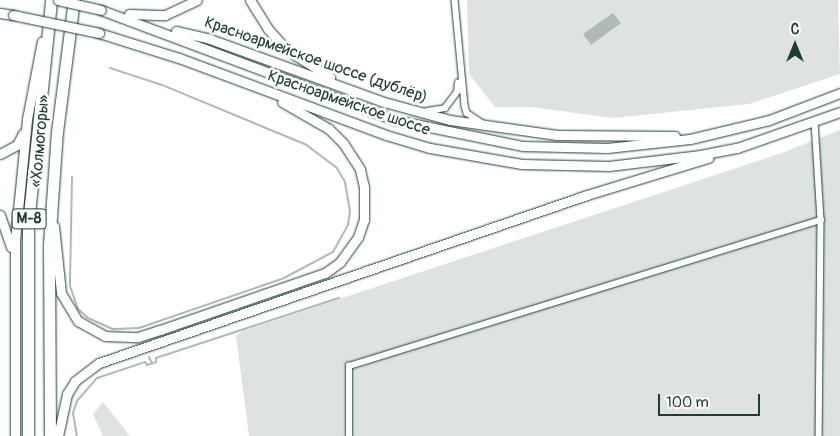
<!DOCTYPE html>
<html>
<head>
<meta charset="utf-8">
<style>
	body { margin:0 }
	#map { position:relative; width:840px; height:436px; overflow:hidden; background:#fff; font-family:Pangolin,sans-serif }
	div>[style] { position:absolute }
	.green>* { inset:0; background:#dee3e2 }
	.water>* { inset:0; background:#afbab7 }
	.stream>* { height:2px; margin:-1px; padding:0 1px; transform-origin:1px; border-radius:1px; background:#afbab7 }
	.roads { filter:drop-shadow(0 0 1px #1f3d34) drop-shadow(0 0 1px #1f3d34) }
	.street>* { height:5.5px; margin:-2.75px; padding:0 2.75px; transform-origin:2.75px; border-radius:2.75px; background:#fff }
	.secondary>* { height:9px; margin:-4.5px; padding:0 4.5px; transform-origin:4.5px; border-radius:4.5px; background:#fff }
	.highway>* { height:11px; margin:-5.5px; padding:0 5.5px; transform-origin:5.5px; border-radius:5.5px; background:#fff }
	.bridges { filter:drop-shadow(0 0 1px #1f3d34) drop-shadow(0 0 1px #1f3d34) }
	.secondary-bridge>* { height:9px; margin:-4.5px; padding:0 4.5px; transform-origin:4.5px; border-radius:4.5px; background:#fff }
	span { translate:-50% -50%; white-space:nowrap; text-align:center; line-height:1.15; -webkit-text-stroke:5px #fff; paint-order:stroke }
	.shield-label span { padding:1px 4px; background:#fff; border:1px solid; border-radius:4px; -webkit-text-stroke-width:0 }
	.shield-label { font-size:15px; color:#1f3d34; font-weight:700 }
	.street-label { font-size:16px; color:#1f3d34 }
	.north { position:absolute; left:770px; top:20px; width:50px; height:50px; -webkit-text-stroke:4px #fff; paint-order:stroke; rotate:0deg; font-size:14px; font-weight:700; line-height:20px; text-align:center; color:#1f3d34 }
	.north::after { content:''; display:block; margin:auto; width:18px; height:22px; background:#1f3d34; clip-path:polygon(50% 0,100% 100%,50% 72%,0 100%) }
	.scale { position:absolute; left:658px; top:394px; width:102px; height:22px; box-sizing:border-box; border:2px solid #1f3d34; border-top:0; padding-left:6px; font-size:15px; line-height:18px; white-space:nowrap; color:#1f3d34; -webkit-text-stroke:4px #fff; paint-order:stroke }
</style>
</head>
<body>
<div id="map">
	<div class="green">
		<div style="clip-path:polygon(467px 0,838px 0,840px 74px,749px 104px,613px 118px,531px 107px,495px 107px,469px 74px)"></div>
		<div style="clip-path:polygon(840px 130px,840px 436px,249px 436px,236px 336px,242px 331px,779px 154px)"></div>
		<div style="clip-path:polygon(103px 402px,130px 436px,103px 436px,93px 414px)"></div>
	</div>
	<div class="water">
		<div style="clip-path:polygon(613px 13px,621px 23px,591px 45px,583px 34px)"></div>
	</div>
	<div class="stream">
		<div style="left:72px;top:177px;width:109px;rotate:91.1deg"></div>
		<div style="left:70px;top:286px;width:24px;rotate:71deg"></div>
		<div style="left:78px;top:309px;width:13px;rotate:42deg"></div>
		<div style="left:88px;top:318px;width:27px;rotate:24deg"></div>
		<div style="left:113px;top:329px;width:26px;rotate:-2deg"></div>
		<div style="left:139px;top:328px;width:153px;rotate:-19deg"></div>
		<div style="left:284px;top:278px;width:55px;rotate:-28deg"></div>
		<div style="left:333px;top:252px;width:31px;rotate:-61deg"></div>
		<div style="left:348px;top:225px;width:14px;rotate:-82deg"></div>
		<div style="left:350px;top:211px;width:29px;rotate:-100deg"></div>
		<div style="left:345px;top:182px;width:16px;rotate:-120deg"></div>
		<div style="left:337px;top:168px;width:38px;rotate:-143deg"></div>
		<div style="left:307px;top:145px;width:157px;rotate:-157.5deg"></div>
		<div style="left:162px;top:85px;width:55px;rotate:-161.9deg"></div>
		<div style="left:149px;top:357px;width:7px;rotate:63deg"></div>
		<div style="left:77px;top:436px;width:23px;rotate:-100deg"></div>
		<div style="left:73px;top:413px;width:13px;rotate:-72deg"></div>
		<div style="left:77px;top:401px;width:30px;rotate:-49deg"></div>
		<div style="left:97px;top:378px;width:51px;rotate:-18.4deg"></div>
		<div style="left:145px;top:362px;width:4px;rotate:56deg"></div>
		<div style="left:147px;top:365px;width:9px;rotate:-18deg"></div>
		<div style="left:156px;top:362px;width:4px;rotate:-90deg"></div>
		<div style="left:156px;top:358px;width:193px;rotate:-18.2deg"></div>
	</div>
	<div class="roads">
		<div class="street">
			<div style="left:455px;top:0;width:106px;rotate:84.6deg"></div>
			<div style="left:465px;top:106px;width:7px;rotate:74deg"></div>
			<div style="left:467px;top:113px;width:18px;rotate:34deg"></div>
			<div style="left:427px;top:111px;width:18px;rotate:-9deg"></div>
			<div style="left:445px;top:108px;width:20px;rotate:-53deg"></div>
			<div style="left:457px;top:92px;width:9px;rotate:-84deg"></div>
			<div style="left:815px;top:122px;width:98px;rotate:86.5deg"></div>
			<div style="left:821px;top:220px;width:216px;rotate:90.5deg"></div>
			<div style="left:349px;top:436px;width:70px;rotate:-90deg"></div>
			<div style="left:349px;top:366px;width:494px;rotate:-17.2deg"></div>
		</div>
		<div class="secondary">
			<div style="left:250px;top:0;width:34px;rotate:58deg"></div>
			<div style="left:268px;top:29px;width:28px;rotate:48deg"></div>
			<div style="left:287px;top:50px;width:51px;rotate:32.1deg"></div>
			<div style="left:101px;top:10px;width:314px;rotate:20.5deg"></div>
			<div style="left:395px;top:120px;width:131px;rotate:11.5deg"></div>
			<div style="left:523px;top:146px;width:84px;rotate:1.4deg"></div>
			<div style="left:607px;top:148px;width:83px;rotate:-6.2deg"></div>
			<div style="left:690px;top:139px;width:81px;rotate:-13.5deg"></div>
			<div style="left:769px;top:120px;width:76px;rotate:-20.8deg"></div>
			<div style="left:0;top:13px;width:13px;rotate:9deg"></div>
			<div style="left:129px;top:14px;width:36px;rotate:2deg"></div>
			<div style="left:165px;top:15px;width:35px;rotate:-25deg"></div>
			<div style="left:176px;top:31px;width:32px;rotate:13deg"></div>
			<div style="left:207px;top:38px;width:188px;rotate:19.9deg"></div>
			<div style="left:384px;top:102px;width:68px;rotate:15.3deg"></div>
			<div style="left:450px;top:120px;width:108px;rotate:8deg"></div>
			<div style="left:557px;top:135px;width:118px;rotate:0.5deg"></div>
			<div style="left:99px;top:33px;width:84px;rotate:17.4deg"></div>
			<div style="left:179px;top:58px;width:221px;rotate:20.4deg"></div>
			<div style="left:386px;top:135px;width:46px;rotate:16.5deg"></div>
			<div style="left:430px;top:148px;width:93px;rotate:9.9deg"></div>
			<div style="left:522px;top:164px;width:87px;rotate:1.3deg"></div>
			<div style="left:609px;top:166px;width:92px;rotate:-6.9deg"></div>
			<div style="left:700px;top:155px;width:38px;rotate:-11deg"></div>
			<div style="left:737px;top:148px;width:109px;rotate:-19.3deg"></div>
			<div style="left:0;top:154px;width:19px;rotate:-28deg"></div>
			<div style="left:17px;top:145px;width:13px;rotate:-63deg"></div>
			<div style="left:0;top:215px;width:34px;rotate:71deg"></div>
			<div style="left:54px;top:226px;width:67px;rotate:84deg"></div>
			<div style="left:61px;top:293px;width:33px;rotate:59deg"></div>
			<div style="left:78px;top:321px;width:31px;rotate:29deg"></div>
			<div style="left:105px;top:336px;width:33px;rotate:2deg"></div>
			<div style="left:138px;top:337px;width:23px;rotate:-18deg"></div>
			<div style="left:160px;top:330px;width:175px;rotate:-19.1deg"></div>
			<div style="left:325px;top:273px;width:19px;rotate:-36deg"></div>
			<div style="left:340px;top:262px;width:31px;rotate:-54deg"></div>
			<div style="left:358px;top:237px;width:18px;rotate:-71deg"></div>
			<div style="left:364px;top:220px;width:33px;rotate:-90deg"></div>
			<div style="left:364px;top:187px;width:18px;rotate:-103deg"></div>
			<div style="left:360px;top:169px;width:31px;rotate:-123deg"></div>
			<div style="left:343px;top:143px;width:20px;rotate:-135deg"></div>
			<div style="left:329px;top:129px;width:54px;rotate:-150.1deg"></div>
			<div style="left:15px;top:436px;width:196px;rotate:-90deg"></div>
			<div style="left:15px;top:240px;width:122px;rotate:-84.3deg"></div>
			<div style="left:27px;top:119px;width:79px;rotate:-79.1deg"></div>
			<div style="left:58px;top:436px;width:43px;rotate:-77.9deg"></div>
			<div style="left:67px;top:394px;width:15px;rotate:-58deg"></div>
			<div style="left:75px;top:381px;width:30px;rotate:-37deg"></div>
			<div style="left:99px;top:363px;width:516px;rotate:-19deg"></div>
			<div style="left:587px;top:195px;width:127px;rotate:-17deg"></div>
		</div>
		<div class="highway">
			<div style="left:28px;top:436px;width:212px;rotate:-90deg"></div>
			<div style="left:28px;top:224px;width:225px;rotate:-84.1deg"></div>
			<div style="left:50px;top:436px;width:191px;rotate:-90.3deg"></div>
			<div style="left:49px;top:245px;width:113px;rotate:-86deg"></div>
			<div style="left:57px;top:132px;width:133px;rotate:-82.7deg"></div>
		</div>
	</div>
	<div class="bridges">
		<div class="secondary-bridge">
			<div style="left:58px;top:0;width:44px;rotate:13.1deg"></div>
			<div style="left:13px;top:15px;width:88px;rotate:11.8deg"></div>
		</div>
	</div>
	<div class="shield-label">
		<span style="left:29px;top:219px">М-8</span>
	</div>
	<div class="street-label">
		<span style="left:316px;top:60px;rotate:19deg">Красноармейское шоссе (дублёр)</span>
		<span style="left:349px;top:103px;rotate:19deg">Красноармейское шоссе</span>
		<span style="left:40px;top:141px;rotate:-85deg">«Холмогоры»</span>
	</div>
	<div class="north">С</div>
	<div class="scale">100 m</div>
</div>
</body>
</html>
